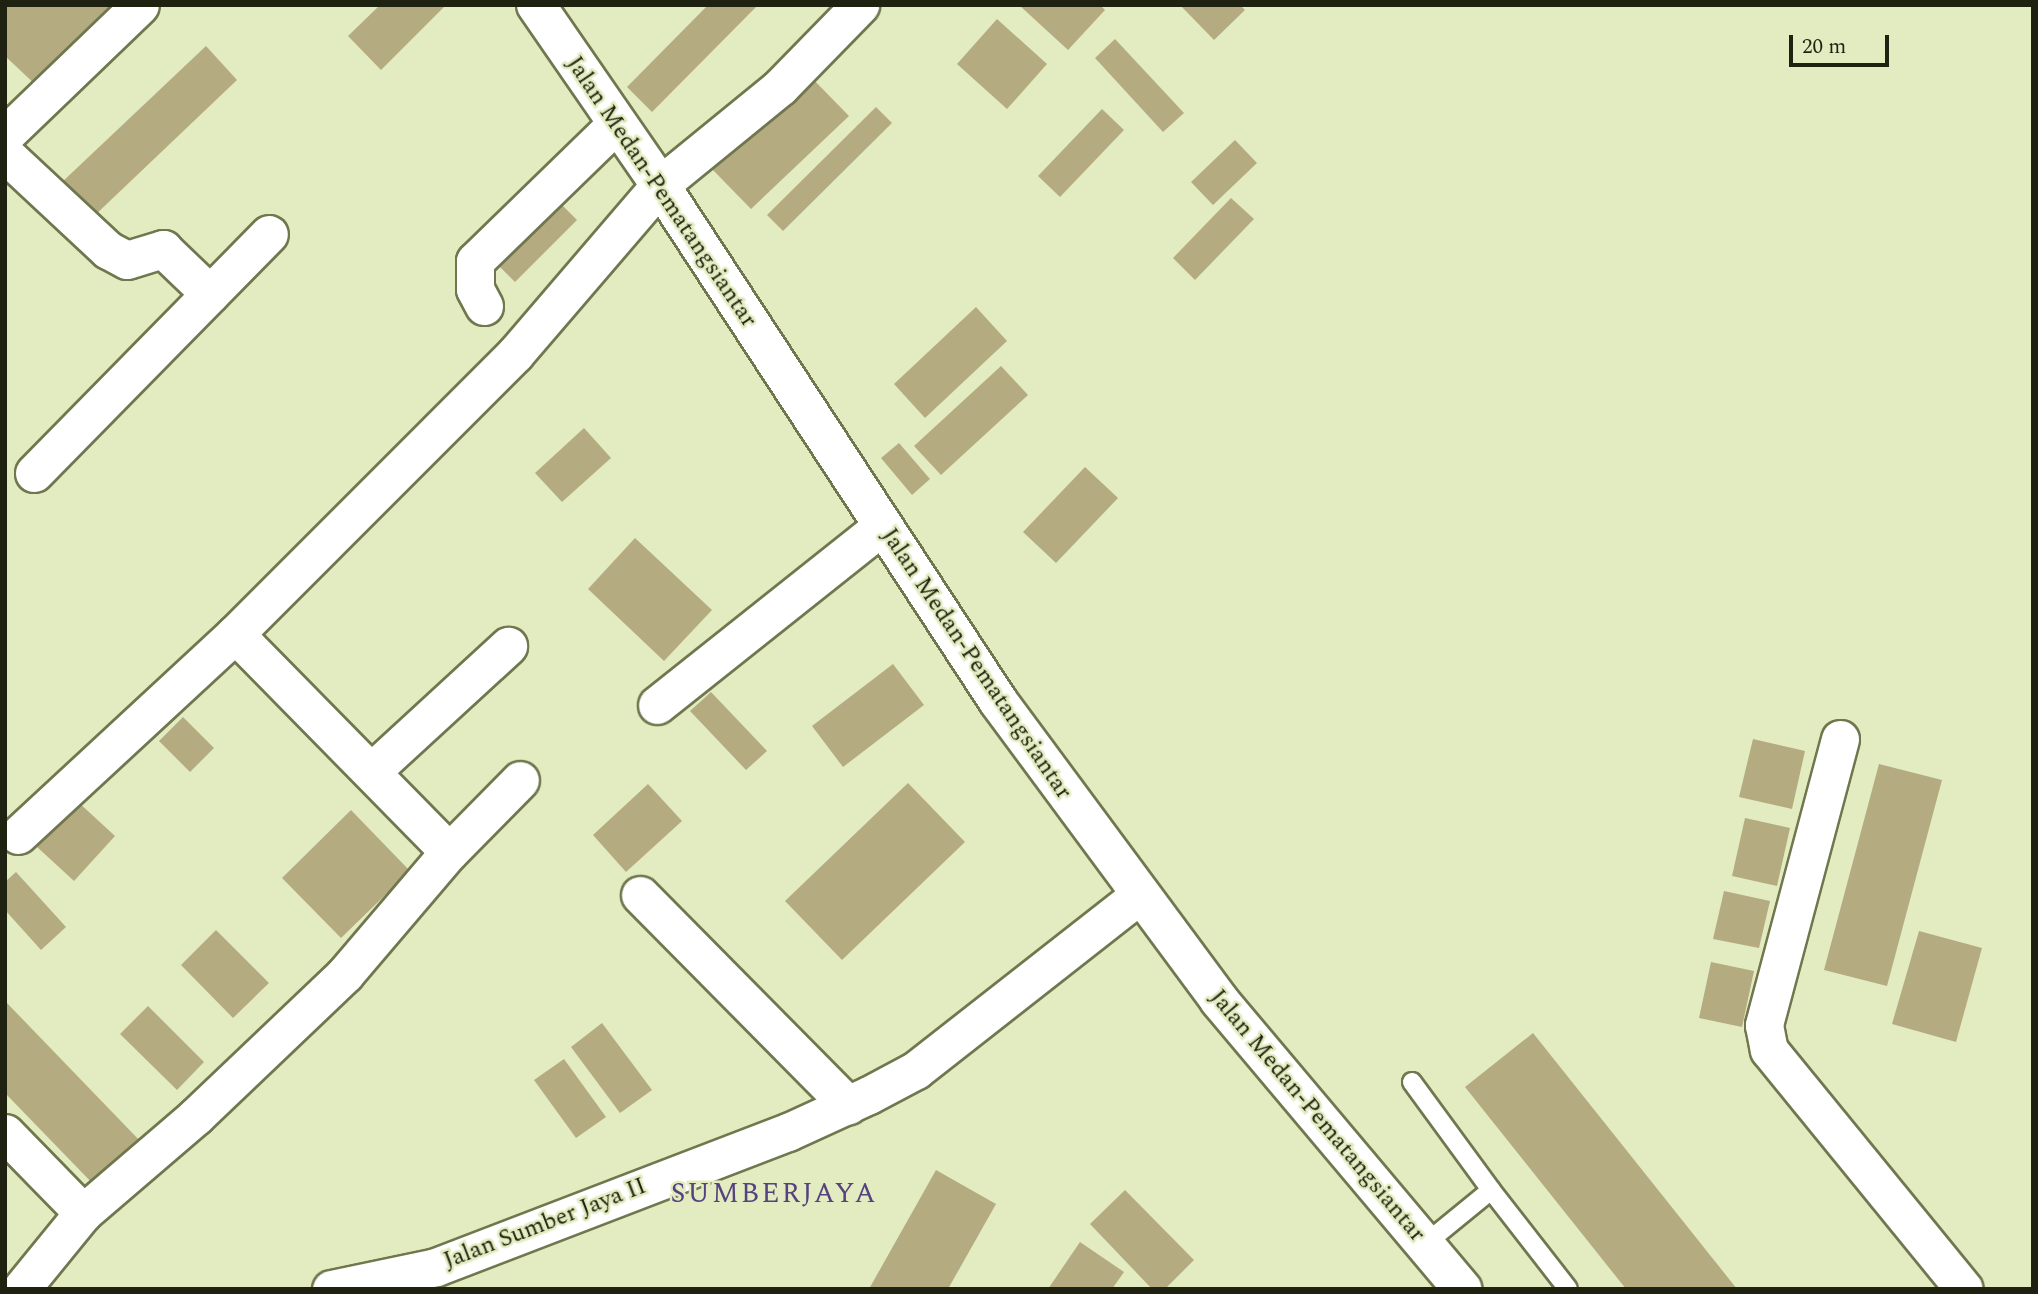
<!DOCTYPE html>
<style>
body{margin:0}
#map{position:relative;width:2038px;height:1294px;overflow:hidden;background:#e3ecc0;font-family:Spectral,serif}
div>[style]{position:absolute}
.building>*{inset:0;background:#b5ab80}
.roads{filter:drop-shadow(2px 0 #70774f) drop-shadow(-2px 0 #70774f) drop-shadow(0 2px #70774f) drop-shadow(0 -2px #70774f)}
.service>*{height:18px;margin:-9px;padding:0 9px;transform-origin:9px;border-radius:9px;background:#fff}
.minor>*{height:37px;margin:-18.5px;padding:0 18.5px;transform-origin:18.5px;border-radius:18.5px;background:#fff}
.trunk>*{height:38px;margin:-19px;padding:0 19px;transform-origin:19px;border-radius:19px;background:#fff}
span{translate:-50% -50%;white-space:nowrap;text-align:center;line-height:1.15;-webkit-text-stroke:5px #e3ecc0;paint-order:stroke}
.street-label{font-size:24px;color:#1f2211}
.quarter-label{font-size:28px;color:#55427f;letter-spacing:2px}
.frame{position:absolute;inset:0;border:7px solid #1f2211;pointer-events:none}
.scale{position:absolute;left:1789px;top:35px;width:100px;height:32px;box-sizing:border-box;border:4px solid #1f2211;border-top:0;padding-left:9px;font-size:21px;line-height:24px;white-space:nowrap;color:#1f2211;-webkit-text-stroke:5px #e3ecc0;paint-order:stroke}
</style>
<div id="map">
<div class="building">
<div style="clip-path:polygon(5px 5px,117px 5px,39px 88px,5px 56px)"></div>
<div style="clip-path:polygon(380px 5px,446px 5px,381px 70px,348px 36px)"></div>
<div style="clip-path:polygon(708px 5px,758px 5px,652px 112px,627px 87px)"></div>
<div style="clip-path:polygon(1019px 5px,1100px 5px,1105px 10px,1068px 50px)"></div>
<div style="clip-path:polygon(1180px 5px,1240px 5px,1245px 10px,1214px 40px)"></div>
<div style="clip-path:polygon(997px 19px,1047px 64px,1007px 109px,957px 64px)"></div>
<div style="clip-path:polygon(1115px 39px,1184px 113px,1163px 132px,1095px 58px)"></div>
<div style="clip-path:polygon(206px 46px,237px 80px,92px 218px,60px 184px)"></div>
<div style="clip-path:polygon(809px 75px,849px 116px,751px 209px,711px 168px)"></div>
<div style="clip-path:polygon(876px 107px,892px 123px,783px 231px,767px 215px)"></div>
<div style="clip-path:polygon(1102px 109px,1124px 130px,1060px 197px,1038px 176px)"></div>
<div style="clip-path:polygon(1235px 140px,1257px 163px,1213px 205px,1191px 182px)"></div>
<div style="clip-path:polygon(1231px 198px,1254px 219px,1195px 280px,1173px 258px)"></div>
<div style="clip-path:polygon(561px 204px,577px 220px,515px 282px,498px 265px)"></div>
<div style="clip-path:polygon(976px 307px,1007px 341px,925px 418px,894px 384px)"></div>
<div style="clip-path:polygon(1001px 366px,1028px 395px,941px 475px,914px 446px)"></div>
<div style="clip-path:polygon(584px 428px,611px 458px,562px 502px,535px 473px)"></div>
<div style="clip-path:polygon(899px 443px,930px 479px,912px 495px,881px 458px)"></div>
<div style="clip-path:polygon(1085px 467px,1118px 498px,1056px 563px,1023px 532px)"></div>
<div style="clip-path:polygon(635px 538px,712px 610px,664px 661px,588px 589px)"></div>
<div style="clip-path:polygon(893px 664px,924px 705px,843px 767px,812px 726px)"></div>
<div style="clip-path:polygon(711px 692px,767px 751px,746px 770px,690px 711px)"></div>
<div style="clip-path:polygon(183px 717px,214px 748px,190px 772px,159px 741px)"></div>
<div style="clip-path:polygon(1753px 739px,1805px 751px,1792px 809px,1739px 797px)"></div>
<div style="clip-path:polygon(1879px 764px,1942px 780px,1887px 986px,1824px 970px)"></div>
<div style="clip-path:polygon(908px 783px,965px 842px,842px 960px,785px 901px)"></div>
<div style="clip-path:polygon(648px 784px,682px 821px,626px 872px,593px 835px)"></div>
<div style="clip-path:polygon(77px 801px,115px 836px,74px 881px,36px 846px)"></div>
<div style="clip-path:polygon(351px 810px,410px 871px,341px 938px,282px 878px)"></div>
<div style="clip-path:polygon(1745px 818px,1790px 828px,1777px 886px,1732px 876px)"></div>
<div style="clip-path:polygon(16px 872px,66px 927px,41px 950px,5px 910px,5px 882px)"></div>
<div style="clip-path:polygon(1724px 891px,1770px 901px,1759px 948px,1713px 939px)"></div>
<div style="clip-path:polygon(216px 930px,269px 983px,233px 1018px,181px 965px)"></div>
<div style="clip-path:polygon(1919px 931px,1982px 948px,1956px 1042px,1892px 1024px)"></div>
<div style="clip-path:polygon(1711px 962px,1754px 971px,1742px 1027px,1699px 1018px)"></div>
<div style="clip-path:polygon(5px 1001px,143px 1144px,97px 1188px,5px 1093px)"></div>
<div style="clip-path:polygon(148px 1006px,204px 1062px,177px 1090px,120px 1034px)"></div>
<div style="clip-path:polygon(602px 1023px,652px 1090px,620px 1113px,571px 1047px)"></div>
<div style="clip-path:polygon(1533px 1033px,1737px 1289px,1626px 1289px,1465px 1087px)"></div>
<div style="clip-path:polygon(564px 1059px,606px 1117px,576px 1138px,534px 1080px)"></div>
<div style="clip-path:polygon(936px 1170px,996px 1204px,948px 1289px,869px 1289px)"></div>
<div style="clip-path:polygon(1125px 1190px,1194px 1260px,1165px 1289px,1152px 1289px,1090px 1224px)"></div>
<div style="clip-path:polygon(1080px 1242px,1124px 1272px,1112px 1289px,1048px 1289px)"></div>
</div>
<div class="roads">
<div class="service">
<div style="left:1412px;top:1082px;width:134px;rotate:53.8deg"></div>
<div style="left:1425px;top:1244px;width:85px;rotate:-39.3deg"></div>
<div style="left:1491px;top:1190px;width:125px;rotate:52.1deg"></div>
</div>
<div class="minor">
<div style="left:5px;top:135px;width:187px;rotate:-43.9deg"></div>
<div style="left:5px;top:154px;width:141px;rotate:43deg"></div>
<div style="left:108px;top:250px;width:21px;rotate:28deg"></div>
<div style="left:127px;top:260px;width:38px;rotate:-17deg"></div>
<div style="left:163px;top:249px;width:65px;rotate:43.8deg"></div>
<div style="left:484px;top:306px;width:19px;rotate:-118deg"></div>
<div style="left:475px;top:289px;width:28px;rotate:-90deg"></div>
<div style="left:475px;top:261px;width:198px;rotate:-44.2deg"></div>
<div style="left:34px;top:473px;width:335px;rotate:-45.5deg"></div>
<div style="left:235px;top:634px;width:305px;rotate:45.5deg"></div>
<div style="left:657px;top:705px;width:288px;rotate:-38.5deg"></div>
<div style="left:1840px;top:739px;width:296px;rotate:104.9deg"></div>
<div style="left:1764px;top:1025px;width:25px;rotate:79deg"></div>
<div style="left:1769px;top:1050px;width:308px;rotate:50.8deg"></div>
<div style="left:372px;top:771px;width:185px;rotate:-42.6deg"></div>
<div style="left:18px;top:835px;width:296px;rotate:-42.8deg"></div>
<div style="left:235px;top:634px;width:396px;rotate:-45deg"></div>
<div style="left:515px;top:354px;width:223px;rotate:-49.4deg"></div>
<div style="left:660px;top:185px;width:155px;rotate:-39.2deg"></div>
<div style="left:780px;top:87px;width:115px;rotate:-45.7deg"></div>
<div style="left:640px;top:895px;width:296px;rotate:45.3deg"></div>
<div style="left:5px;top:1133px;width:112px;rotate:45.7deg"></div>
<div style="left:21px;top:1289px;width:98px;rotate:-50.8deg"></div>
<div style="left:83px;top:1213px;width:149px;rotate:-40.6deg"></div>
<div style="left:196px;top:1116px;width:206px;rotate:-43.6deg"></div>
<div style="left:345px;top:974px;width:160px;rotate:-49.6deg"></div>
<div style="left:449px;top:852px;width:101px;rotate:-45.4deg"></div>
<div style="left:331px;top:1289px;width:107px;rotate:-11.8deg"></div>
<div style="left:436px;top:1267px;width:377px;rotate:-21deg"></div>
<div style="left:788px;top:1132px;width:89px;rotate:-24.6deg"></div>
<div style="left:869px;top:1095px;width:53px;rotate:-28deg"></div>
<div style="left:916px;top:1070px;width:283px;rotate:-38.1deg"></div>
</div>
<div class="trunk">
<div style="left:536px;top:5px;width:219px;rotate:55.4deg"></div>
<div style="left:660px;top:185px;width:617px;rotate:56.77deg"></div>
<div style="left:998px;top:701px;width:372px;rotate:53.5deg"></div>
<div style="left:1219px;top:1000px;width:378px;rotate:49.9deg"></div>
</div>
</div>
<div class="street-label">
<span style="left:661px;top:192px;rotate:56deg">Jalan Medan-Pematangsiantar</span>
<span style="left:976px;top:664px;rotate:56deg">Jalan Medan-Pematangsiantar</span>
<span style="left:1317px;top:1116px;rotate:50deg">Jalan Medan-Pematangsiantar</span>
<span style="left:545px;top:1224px;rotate:-21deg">Jalan Sumber Jaya II</span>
</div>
<div class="quarter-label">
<span style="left:774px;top:1194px">SUMBERJAYA</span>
</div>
<div class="frame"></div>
<div class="scale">20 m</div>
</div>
